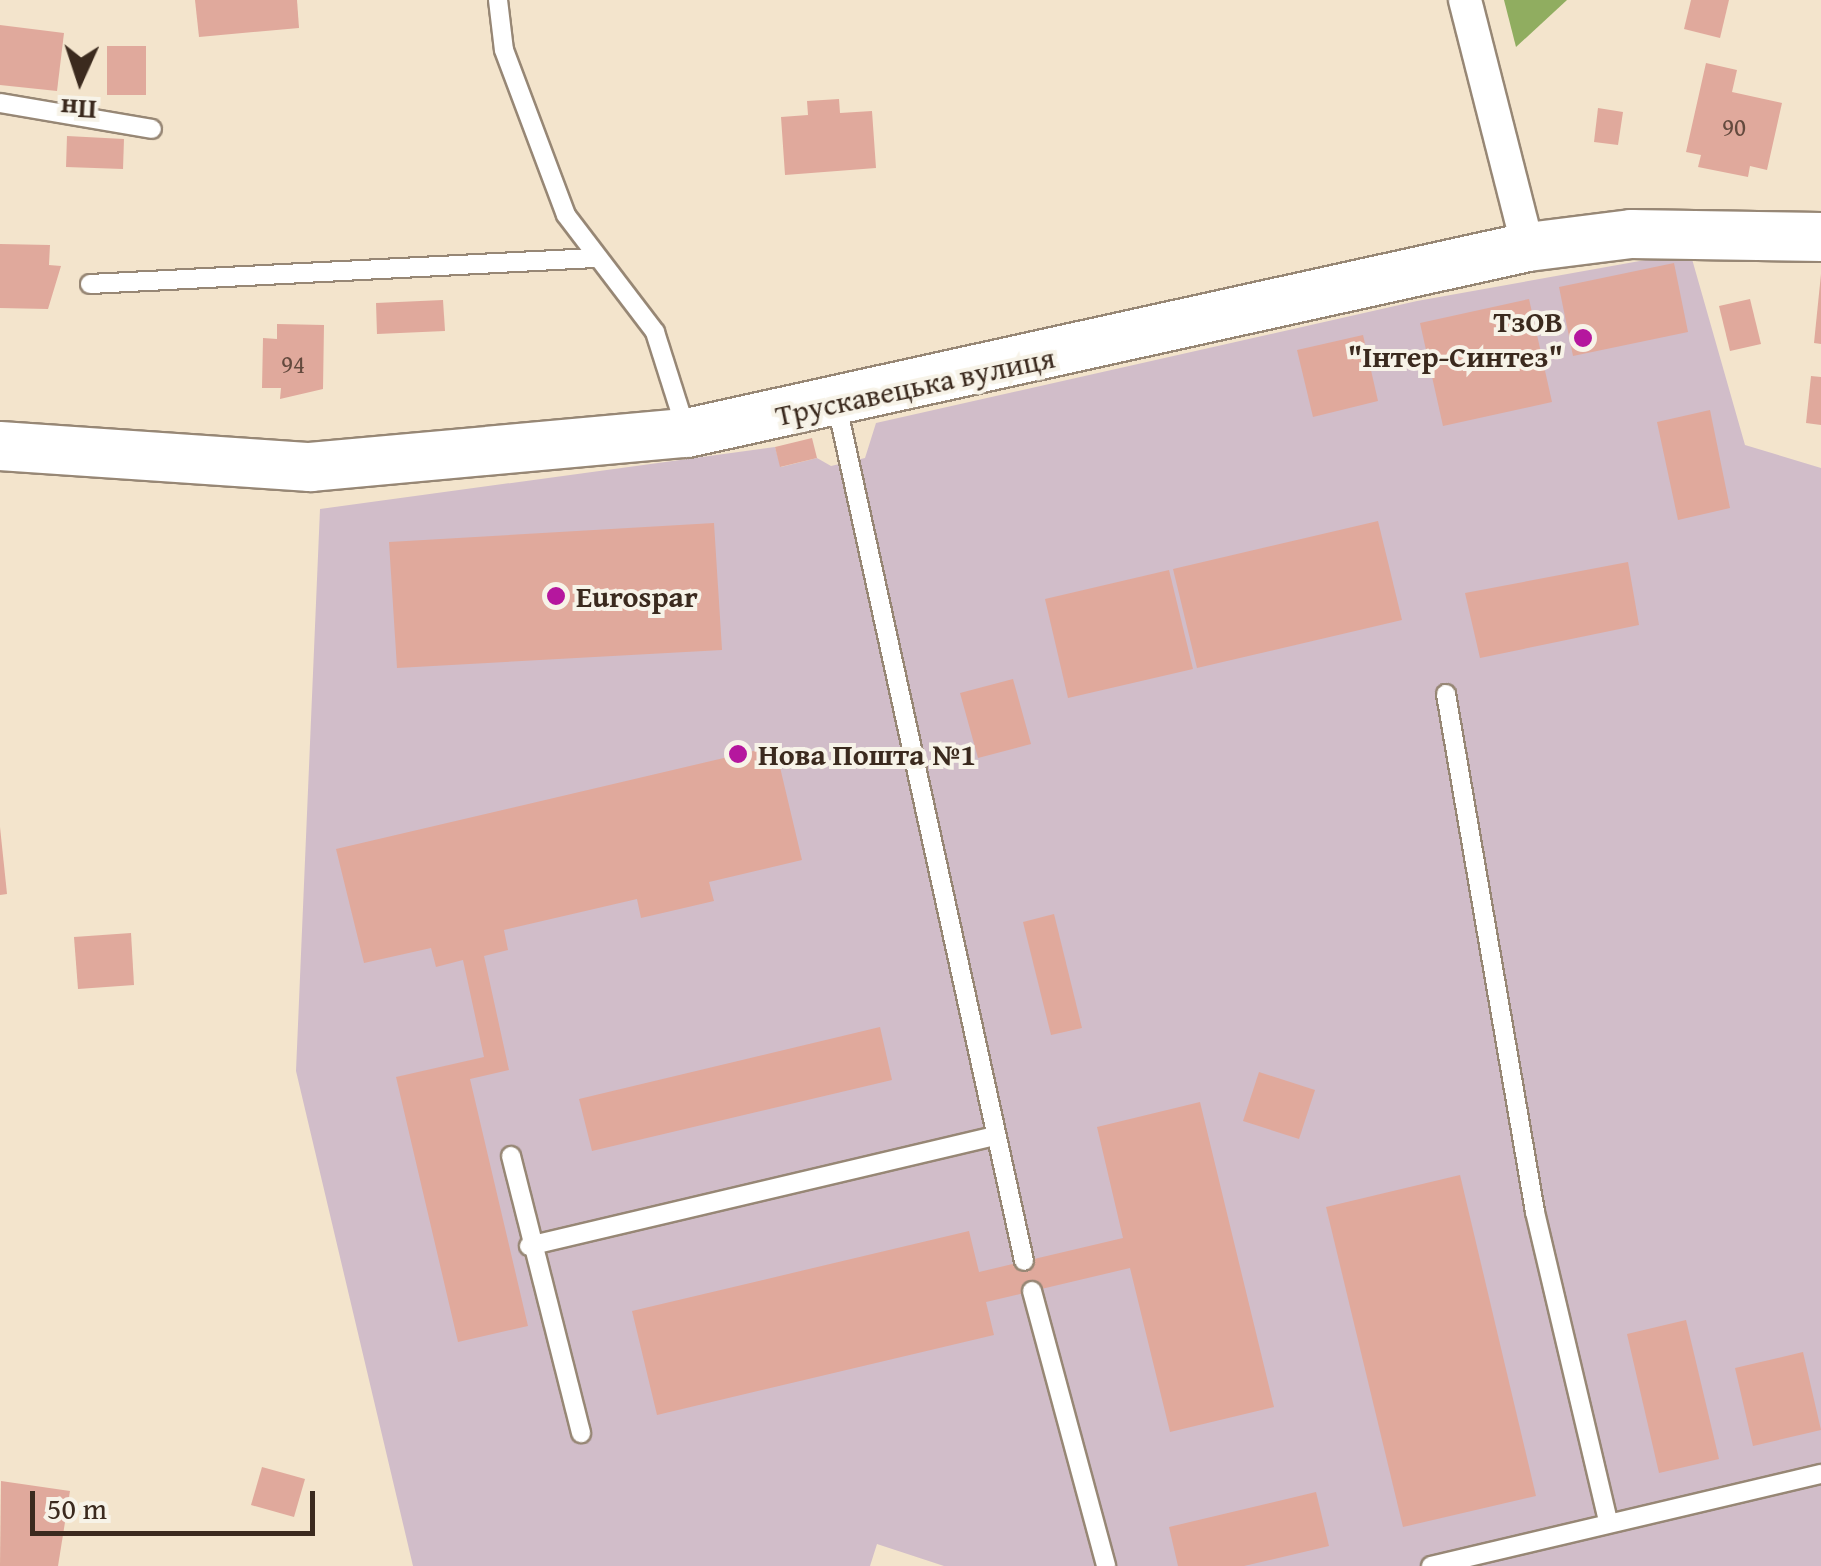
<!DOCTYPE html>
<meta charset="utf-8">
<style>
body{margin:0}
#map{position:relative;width:1821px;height:1566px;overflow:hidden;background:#f3e4cc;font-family:"Gentium Book Plus",serif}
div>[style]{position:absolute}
.industrial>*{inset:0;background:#d1bdc9}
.forest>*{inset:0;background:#90ad60}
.building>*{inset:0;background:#e0a99c}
.roads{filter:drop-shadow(2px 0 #978775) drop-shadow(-2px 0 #978775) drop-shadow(0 2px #978775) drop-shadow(0 -2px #978775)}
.service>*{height:18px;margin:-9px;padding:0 9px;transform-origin:9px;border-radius:9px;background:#fff}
.minor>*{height:32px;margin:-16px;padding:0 16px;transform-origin:16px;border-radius:16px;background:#fff}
.secondary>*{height:48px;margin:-24px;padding:0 24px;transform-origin:24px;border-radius:24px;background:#fff}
.dots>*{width:28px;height:28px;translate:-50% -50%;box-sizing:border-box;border:5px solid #f7f3e8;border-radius:50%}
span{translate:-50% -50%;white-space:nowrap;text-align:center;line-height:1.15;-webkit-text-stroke:8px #f7f3e8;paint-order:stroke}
.number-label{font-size:25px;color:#644a3e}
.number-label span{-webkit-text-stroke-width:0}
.poi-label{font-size:30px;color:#3b2a1e;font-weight:700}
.right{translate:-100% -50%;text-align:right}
.left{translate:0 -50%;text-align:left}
.street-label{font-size:30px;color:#3b2a1e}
.north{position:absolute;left:30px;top:30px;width:100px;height:100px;-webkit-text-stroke:8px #f7f3e8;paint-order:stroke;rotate:183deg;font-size:28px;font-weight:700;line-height:40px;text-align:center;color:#3b2a1e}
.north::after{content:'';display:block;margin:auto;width:35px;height:45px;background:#3b2a1e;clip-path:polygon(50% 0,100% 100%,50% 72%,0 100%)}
.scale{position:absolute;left:30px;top:1491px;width:285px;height:45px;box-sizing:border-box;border:5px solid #3b2a1e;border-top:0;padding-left:12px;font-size:30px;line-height:35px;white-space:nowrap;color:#3b2a1e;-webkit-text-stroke:8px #f7f3e8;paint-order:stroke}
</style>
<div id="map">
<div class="industrial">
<div style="clip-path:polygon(1690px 252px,1745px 445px,1821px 468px,1821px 1566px,944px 1566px,877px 1544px,870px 1566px,413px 1566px,296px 1071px,320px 509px,775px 447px,781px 467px,817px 458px,831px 466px,865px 458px,876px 423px,1417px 301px)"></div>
</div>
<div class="forest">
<div style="clip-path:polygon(1504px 0,1567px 0,1516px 47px)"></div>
</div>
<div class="building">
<div style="clip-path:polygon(195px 0,297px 0,299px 28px,199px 37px)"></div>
<div style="clip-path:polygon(1691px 0,1729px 0,1720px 38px,1684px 29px)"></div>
<div style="clip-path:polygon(0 25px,64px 33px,57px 91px,0 85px)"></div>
<div style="clip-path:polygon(107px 46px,146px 46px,146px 95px,107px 95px)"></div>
<div style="clip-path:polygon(1706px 63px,1737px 70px,1732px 92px,1782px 103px,1767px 170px,1750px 166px,1748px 177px,1698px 167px,1701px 155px,1686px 152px)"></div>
<div style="clip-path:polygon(839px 99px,840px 113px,872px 111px,876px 168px,785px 175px,781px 117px,808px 115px,807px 101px)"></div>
<div style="clip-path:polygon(1598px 108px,1623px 112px,1618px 145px,1594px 142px)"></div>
<div style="clip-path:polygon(67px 136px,124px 139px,123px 169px,66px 167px)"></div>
<div style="clip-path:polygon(0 244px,50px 245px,49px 265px,61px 266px,48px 309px,0 308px)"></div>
<div style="clip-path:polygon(1674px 263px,1688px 332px,1573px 356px,1559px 287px)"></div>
<div style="clip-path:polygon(1821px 274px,1821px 344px,1814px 343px)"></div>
<div style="clip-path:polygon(1529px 299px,1552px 402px,1443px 426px,1420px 323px)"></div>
<div style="clip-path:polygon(1750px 299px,1761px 344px,1730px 351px,1719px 306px)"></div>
<div style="clip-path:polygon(443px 300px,445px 331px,377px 334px,376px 303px)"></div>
<div style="clip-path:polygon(277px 324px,324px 325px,323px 389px,280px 399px,281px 388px,262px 388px,263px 338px,277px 339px)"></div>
<div style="clip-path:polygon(1363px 335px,1378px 401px,1313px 417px,1297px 350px)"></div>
<div style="clip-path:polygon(1811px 376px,1821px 377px,1821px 425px,1806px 423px)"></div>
<div style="clip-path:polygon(1710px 410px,1730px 508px,1678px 520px,1657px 422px)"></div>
<div style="clip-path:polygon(812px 438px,817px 458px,780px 467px,775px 447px)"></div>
<div style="clip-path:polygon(1378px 521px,1402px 620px,1197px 668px,1173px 569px)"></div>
<div style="clip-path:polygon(714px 523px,722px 650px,397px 668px,389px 542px)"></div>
<div style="clip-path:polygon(1628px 562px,1639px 625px,1480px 658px,1465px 593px)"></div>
<div style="clip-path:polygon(1169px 570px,1193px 669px,1068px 698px,1045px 599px)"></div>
<div style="clip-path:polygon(1013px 679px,1031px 744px,978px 758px,960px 693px)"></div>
<div style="clip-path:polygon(775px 746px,802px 860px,709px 882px,714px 901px,641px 918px,637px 899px,504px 930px,508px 950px,484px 956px,509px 1070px,470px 1079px,528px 1326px,458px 1342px,396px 1077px,484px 1057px,463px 960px,436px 967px,431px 948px,364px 963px,336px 849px)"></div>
<div style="clip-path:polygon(0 827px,7px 894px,0 895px)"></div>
<div style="clip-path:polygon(1054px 914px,1082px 1028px,1051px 1035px,1023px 922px)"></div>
<div style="clip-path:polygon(131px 933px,134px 985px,78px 989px,74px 937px)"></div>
<div style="clip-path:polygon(880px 1027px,892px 1080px,592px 1151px,579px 1099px)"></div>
<div style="clip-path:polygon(1259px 1072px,1315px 1090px,1299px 1139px,1243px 1121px)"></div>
<div style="clip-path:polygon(1200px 1102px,1274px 1407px,1170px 1432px,1130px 1268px,986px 1302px,994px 1335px,657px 1415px,632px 1311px,969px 1231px,979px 1272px,1123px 1238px,1097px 1127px)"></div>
<div style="clip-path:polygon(1460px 1175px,1536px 1496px,1403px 1527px,1326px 1207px)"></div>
<div style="clip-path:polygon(1686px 1320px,1719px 1459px,1659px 1473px,1627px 1334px)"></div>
<div style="clip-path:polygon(1803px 1352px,1821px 1430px,1753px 1446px,1735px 1368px)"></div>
<div style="clip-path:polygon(262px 1467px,305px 1479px,294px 1517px,251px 1505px)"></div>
<div style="clip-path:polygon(1px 1481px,70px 1491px,58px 1566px,0 1566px)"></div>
<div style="clip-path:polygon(1316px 1492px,1329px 1546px,1244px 1566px,1178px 1566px,1169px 1527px)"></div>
</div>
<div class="roads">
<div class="service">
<div style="left:498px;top:0;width:50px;rotate:83.2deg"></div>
<div style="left:504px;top:50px;width:176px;rotate:69.4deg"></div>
<div style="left:566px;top:215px;width:147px;rotate:52.7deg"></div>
<div style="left:655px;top:332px;width:106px;rotate:72.4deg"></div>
<div style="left:0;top:103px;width:154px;rotate:9.7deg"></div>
<div style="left:90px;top:284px;width:505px;rotate:-2.95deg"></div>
<div style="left:837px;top:406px;width:875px;rotate:77.66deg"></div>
<div style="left:1446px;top:694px;width:526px;rotate:80.25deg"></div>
<div style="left:1535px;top:1212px;width:318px;rotate:76.7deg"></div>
<div style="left:511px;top:1156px;width:286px;rotate:75.8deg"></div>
<div style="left:529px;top:1246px;width:475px;rotate:-13.3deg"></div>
<div style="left:1032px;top:1291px;width:285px;rotate:74.9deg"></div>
<div style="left:1431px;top:1566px;width:401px;rotate:-13.3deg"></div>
</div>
<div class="minor">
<div style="left:1465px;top:0;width:255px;rotate:75.7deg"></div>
</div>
<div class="secondary">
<div style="left:0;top:446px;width:311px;rotate:3.9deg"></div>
<div style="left:310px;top:467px;width:379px;rotate:-5.2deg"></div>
<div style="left:687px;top:433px;width:861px;rotate:-12.47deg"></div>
<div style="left:1528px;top:247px;width:104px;rotate:-7.2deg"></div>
<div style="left:1631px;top:234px;width:190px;rotate:0.9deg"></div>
</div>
</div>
<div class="dots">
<div style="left:1583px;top:338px;background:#b5179e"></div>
<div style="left:556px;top:596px;background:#b5179e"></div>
<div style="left:738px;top:754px;background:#b5179e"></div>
</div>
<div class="number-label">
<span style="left:1734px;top:127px">90</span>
<span style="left:293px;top:364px">94</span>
</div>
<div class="poi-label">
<span class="right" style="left:1563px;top:338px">ТзОВ<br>"Інтер-Синтез"</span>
<span class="left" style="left:576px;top:596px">Eurospar</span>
<span class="left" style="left:758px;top:754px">Нова Пошта №1</span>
</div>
<div class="street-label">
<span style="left:915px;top:386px;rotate:-12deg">Трускавецька вулиця</span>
</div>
<div class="north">Пн</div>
<div class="scale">50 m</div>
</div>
